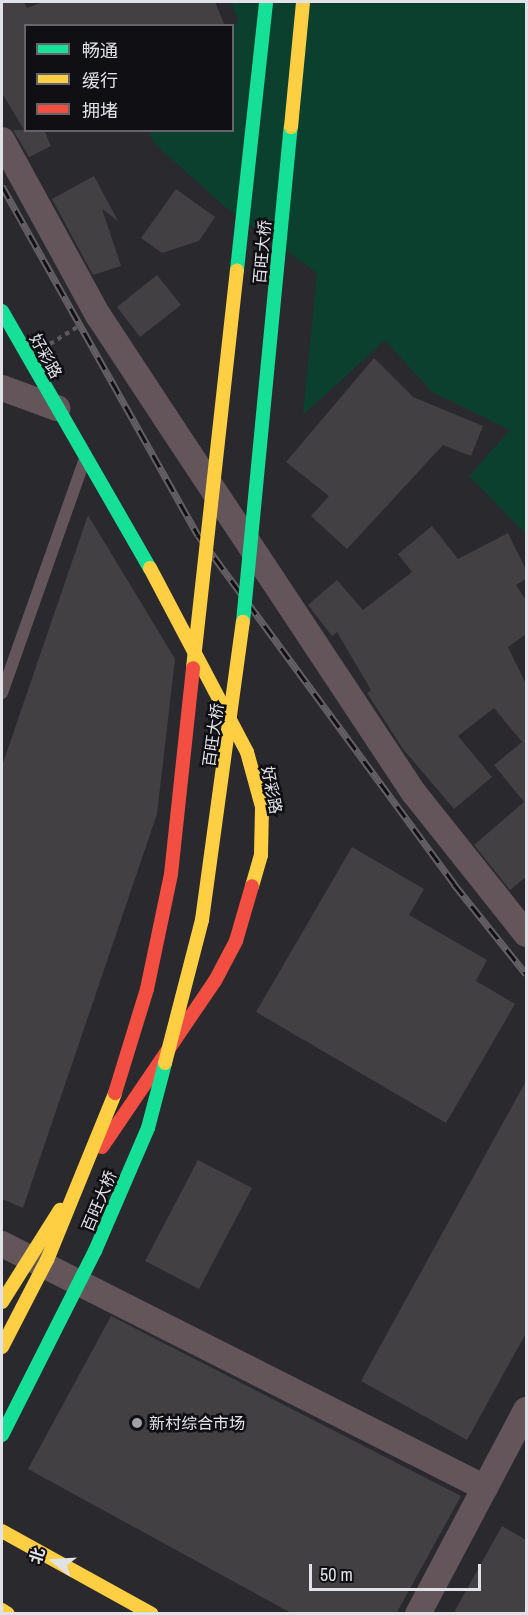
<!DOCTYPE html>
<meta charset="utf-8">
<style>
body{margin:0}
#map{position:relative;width:528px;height:1615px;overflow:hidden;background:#29292e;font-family:"Archivo Narrow","Noto Sans SC",sans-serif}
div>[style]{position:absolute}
.green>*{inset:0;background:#0c402e}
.building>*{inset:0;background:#424043}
.path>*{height:4px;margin-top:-2px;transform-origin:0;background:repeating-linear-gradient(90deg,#61595e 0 4.5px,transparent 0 9px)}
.lane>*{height:12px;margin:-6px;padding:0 6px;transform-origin:6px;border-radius:6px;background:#63555a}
.street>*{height:26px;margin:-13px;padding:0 13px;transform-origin:13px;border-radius:13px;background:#63555a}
.fast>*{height:14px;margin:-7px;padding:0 7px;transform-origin:7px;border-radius:7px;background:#16e098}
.slow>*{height:14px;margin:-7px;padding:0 7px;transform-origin:7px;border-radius:7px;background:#ffcf43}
.jam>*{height:14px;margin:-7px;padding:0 7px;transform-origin:7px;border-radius:7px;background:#f24e42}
.rail>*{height:7px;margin-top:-3.5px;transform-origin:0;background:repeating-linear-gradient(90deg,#101014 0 14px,#645f63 0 28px);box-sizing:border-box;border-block:2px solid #645f63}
.fast-bridge>*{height:14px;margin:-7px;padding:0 7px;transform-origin:7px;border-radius:7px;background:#16e098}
.slow-bridge>*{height:14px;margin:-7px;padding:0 7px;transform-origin:7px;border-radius:7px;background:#ffcf43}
.jam-bridge>*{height:14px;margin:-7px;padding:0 7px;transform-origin:7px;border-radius:7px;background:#f24e42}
.dots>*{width:16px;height:16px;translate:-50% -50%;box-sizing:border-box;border:3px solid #101014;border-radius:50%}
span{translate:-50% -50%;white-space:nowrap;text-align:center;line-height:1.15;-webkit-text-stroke:5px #101014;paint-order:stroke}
.street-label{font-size:16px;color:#e1e2e8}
.poi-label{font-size:16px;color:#e1e2e8}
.left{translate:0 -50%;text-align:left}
.frame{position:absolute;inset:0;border:3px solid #e1e2e8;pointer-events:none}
.legend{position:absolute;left:24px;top:24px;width:210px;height:108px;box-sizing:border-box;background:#101014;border:2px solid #646469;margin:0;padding:8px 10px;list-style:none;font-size:18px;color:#e1e2e8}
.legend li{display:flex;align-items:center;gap:12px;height:30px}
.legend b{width:30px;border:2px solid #646469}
.north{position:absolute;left:24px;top:1531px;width:60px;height:60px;-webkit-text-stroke:4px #101014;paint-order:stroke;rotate:288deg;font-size:16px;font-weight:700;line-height:24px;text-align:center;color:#e1e2e8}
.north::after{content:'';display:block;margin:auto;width:21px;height:27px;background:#e1e2e8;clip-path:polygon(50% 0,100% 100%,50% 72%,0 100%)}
.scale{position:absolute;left:309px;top:1564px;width:172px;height:27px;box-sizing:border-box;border:3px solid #e1e2e8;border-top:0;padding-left:8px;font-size:18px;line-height:21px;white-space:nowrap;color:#e1e2e8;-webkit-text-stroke:4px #101014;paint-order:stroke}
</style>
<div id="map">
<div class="green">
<div style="clip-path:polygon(231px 2px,526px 2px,526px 534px,469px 476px,510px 430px,432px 392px,385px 340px,303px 415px,317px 273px,224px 206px,155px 144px,149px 131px,232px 130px,232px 25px,239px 22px)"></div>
</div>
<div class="building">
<div style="clip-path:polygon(2px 2px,24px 2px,27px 8px,43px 2px,215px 2px,225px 26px,26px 26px,26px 130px,44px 130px,51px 146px,29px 157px,13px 130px,24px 130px,2px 93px)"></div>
<div style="clip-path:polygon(94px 176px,118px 221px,102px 209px,121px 266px,93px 275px,52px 199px)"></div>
<div style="clip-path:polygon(176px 189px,215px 217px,199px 241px,162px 253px,141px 238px)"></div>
<div style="clip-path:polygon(157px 275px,181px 305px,140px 337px,117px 307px)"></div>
<div style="clip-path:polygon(374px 358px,413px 397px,483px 426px,471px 456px,443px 445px,347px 549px,311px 516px,329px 496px,286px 462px)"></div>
<div style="clip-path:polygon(88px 515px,175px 659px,157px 814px,23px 1208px,2px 1199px,2px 766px)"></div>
<div style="clip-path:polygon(432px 526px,458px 559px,508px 533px,526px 570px,526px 579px,516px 585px,526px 600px,526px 634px,508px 647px,526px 684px,526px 877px,510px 890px,474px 845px,524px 802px,494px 765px,522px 742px,494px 708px,458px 736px,492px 777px,454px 809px,403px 749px,367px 693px,371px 690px,337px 632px,332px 636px,308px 605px,337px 580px,363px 610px,412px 572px,398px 554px)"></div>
<div style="clip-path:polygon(352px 847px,424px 889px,409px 915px,487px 960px,476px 981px,515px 1004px,446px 1123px,256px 1012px)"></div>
<div style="clip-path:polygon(526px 1081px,526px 1333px,467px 1440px,361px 1381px)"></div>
<div style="clip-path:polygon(198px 1160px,252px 1188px,199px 1289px,145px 1261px)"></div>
<div style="clip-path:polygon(111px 1316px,461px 1496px,396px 1614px,293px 1614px,28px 1469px)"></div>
<div style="clip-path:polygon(502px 1526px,526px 1540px,526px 1614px,453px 1614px)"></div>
</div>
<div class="path">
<div style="left:50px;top:344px;width:34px;rotate:-32deg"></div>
</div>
<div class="lane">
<div style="left:2px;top:693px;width:245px;rotate:-70.5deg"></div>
</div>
<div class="street">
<div style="left:2px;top:140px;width:200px;rotate:61.3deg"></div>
<div style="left:98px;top:315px;width:122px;rotate:56.7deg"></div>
<div style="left:165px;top:417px;width:451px;rotate:56.5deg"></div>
<div style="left:414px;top:793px;width:180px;rotate:51.5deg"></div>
<div style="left:2px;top:388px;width:59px;rotate:20deg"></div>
<div style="left:2px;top:1244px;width:541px;rotate:26.8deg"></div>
<div style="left:418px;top:1614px;width:231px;rotate:-62.1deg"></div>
</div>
<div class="fast">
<div style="left:2px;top:311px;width:297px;rotate:60.1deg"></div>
</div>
<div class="slow">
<div style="left:150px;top:568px;width:208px;rotate:62.2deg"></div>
<div style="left:247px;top:752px;width:57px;rotate:74.7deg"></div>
<div style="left:262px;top:807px;width:48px;rotate:91.2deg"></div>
<div style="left:261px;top:855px;width:32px;rotate:106deg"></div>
<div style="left:2px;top:1302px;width:109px;rotate:-57.8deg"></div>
<div style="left:2px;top:1531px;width:171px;rotate:29deg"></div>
<div style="left:2px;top:1610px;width:7px;rotate:34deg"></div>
</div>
<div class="jam">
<div style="left:102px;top:1147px;width:201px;rotate:-55.8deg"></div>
<div style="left:215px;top:981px;width:45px;rotate:-62.3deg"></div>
<div style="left:236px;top:941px;width:57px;rotate:-73.8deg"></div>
</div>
<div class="rail">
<div style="left:2px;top:186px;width:400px;rotate:60.7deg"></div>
<div style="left:198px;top:535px;width:433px;rotate:53.7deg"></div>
<div style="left:454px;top:884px;width:115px;rotate:51.3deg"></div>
</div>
<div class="fast-bridge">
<div style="left:237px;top:270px;width:270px;rotate:-83.8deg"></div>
<div style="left:243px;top:622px;width:497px;rotate:-84.5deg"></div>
<div style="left:2px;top:1435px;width:206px;rotate:-63.2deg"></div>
<div style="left:95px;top:1251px;width:134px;rotate:-66.7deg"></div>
<div style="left:148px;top:1128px;width:67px;rotate:-75.3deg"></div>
</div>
<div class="slow-bridge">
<div style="left:291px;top:127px;width:126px;rotate:-84.5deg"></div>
<div style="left:193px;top:668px;width:400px;rotate:-83.7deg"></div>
<div style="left:165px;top:1063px;width:148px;rotate:-75.5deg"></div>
<div style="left:202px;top:920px;width:301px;rotate:-82.2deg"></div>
<div style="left:2px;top:1347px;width:98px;rotate:-62.7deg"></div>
<div style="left:47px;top:1260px;width:180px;rotate:-67.8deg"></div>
</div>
<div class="jam-bridge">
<div style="left:115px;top:1093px;width:109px;rotate:-72.9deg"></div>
<div style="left:147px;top:989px;width:117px;rotate:-78.2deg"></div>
<div style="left:171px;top:874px;width:207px;rotate:-83.9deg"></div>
</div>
<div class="dots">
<div style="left:137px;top:1423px;background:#a1a1a7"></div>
</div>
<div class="street-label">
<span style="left:262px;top:252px;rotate:-85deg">百旺大桥</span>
<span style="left:46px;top:356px;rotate:61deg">好彩路</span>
<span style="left:213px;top:735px;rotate:-82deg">百旺大桥</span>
<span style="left:272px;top:790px;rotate:79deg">好彩路</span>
<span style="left:99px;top:1201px;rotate:-67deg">百旺大桥</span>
</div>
<div class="poi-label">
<span class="left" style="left:149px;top:1423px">新村综合市场</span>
</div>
<div class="frame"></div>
<ul class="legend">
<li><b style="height:8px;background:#16e098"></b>畅通</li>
<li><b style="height:8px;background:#ffcf43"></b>缓行</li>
<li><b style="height:8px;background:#f24e42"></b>拥堵</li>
</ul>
<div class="north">北</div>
<div class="scale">50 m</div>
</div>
